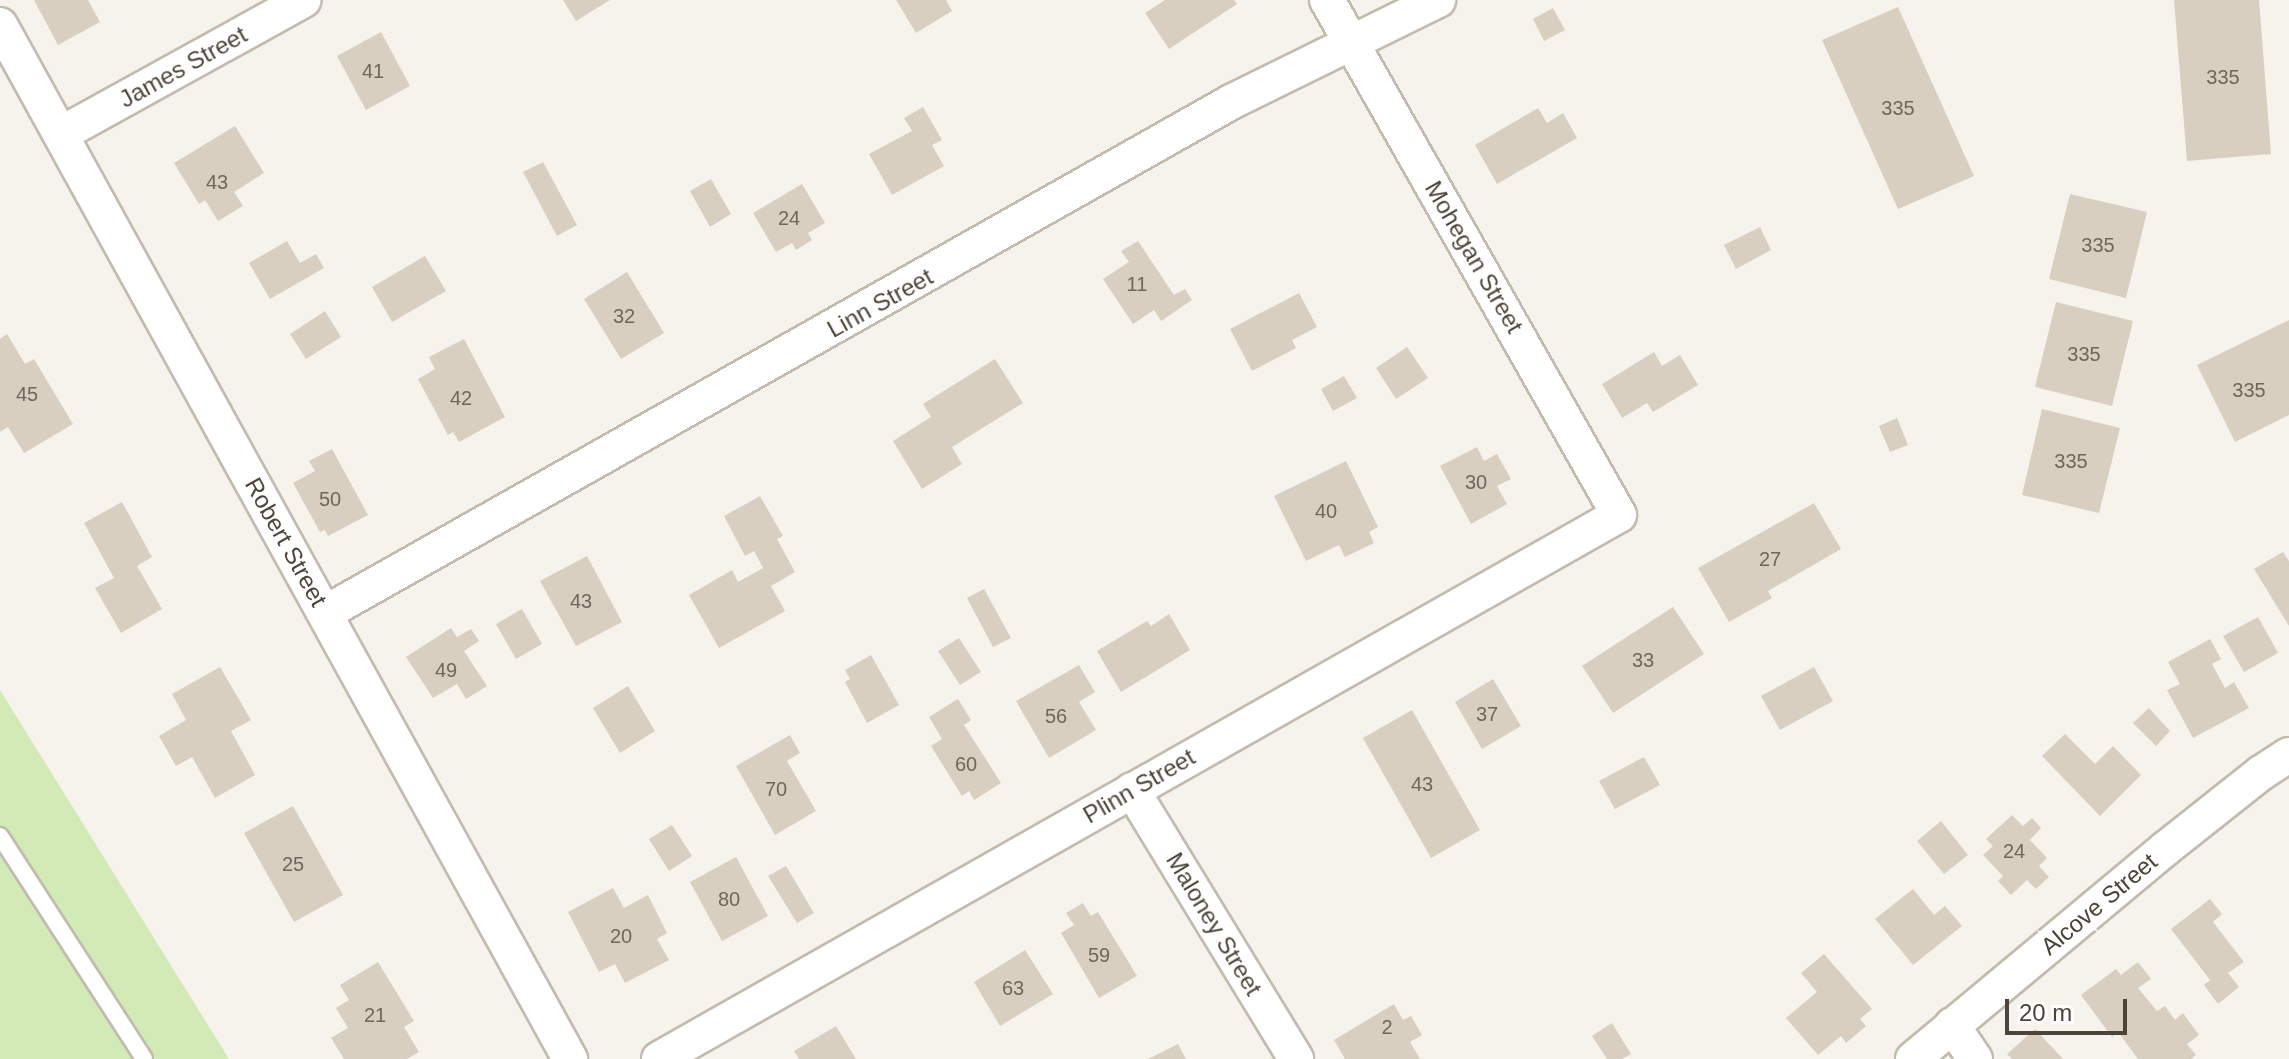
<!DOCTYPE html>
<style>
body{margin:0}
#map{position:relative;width:2289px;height:1059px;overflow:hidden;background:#f6f3ec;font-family:Arial,sans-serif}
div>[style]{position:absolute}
.green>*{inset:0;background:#d2eab5}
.building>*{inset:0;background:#d8cfc1}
.roads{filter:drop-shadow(2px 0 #c2bbae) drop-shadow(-2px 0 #c2bbae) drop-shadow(0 2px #c2bbae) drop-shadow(0 -2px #c2bbae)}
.service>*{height:16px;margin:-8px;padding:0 8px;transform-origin:8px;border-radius:8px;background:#fff}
.minor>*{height:34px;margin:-17px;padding:0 17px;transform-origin:17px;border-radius:17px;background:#fff}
span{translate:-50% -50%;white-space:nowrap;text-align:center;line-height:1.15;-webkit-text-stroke:8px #fff;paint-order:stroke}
.number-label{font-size:20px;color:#6e675b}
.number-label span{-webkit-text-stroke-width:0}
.street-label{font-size:24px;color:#4b4439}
.scale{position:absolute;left:2005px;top:999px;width:122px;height:36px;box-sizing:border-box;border:4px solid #4b4439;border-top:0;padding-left:10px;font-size:24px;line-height:28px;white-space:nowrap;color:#4b4439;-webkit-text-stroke:6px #fff;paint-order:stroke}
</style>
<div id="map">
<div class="green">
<div style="clip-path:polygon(0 690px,229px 1059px,0 1059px)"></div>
</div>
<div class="building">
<div style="clip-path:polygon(34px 0,88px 0,100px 22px,58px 45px)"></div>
<div style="clip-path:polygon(563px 0,610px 0,576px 21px)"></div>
<div style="clip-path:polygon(896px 0,946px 0,952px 11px,916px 33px)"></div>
<div style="clip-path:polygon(1165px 0,1234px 0,1237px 4px,1169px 49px,1145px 13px)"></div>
<div style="clip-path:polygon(2174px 0,2259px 0,2271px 154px,2187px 161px)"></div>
<div style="clip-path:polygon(1898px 7px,1974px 176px,1898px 209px,1822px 40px)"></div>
<div style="clip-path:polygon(1553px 8px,1565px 30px,1544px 41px,1533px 19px)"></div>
<div style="clip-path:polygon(381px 32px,410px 86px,366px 110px,337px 56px)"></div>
<div style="clip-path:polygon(923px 107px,942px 140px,932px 145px,944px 166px,892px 195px,869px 154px,912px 131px,904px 118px)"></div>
<div style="clip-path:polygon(1538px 108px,1547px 123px,1563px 113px,1577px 138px,1497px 184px,1475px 145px)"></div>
<div style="clip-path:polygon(235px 126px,264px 173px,234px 192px,243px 206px,218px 221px,205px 200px,199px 204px,174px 163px)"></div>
<div style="clip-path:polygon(543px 162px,577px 225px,557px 236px,523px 172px)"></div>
<div style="clip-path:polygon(711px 179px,731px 214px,710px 227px,690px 191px)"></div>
<div style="clip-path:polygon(802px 184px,825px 223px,808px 233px,812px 240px,796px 250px,792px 243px,776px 252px,753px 213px)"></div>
<div style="clip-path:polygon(2070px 194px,2147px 212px,2126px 298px,2049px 279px)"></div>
<div style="clip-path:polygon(1760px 227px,1771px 250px,1736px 269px,1724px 245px)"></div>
<div style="clip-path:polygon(287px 241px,300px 263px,316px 254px,324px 268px,270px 299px,249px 263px)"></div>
<div style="clip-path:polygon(1138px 241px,1174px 295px,1185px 289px,1192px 300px,1161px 321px,1154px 310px,1133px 324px,1103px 279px,1129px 262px,1121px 251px)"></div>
<div style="clip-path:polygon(425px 256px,446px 291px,392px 322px,372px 287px)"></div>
<div style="clip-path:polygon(627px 272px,664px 333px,621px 359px,584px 299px)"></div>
<div style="clip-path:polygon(1299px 293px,1317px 327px,1292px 340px,1296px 348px,1252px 371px,1230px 329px)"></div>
<div style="clip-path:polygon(2056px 302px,2133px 321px,2112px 406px,2035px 387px)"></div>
<div style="clip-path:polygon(325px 311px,341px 337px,306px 359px,290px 334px)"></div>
<div style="clip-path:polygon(2289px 320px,2289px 415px,2235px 442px,2197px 365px)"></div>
<div style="clip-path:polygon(7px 334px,25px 364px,34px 359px,73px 424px,24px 453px,8px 427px,0 432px,0 339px)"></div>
<div style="clip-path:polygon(464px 339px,505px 417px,459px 442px,453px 432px,448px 435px,418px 379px,435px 369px,429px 357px)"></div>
<div style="clip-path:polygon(1407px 347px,1428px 378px,1396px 399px,1376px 368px)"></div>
<div style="clip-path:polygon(1654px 352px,1662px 366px,1680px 355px,1698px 385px,1653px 412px,1647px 403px,1622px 418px,1602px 384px)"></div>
<div style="clip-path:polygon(995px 359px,1023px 403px,952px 447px,962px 464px,922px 489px,893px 441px,931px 417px,923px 404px)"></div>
<div style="clip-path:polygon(1344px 376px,1357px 398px,1333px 411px,1321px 389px)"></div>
<div style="clip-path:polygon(2042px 409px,2120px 428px,2099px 513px,2022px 495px)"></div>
<div style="clip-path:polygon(1897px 418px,1908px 445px,1890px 452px,1879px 426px)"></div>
<div style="clip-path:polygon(1477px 447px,1484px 461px,1497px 454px,1511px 479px,1497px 486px,1507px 504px,1471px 524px,1440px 466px)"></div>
<div style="clip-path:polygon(332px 449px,368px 515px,328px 536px,325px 530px,320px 532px,293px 483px,315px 471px,309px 461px)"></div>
<div style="clip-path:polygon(1346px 461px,1378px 527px,1369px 532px,1374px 543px,1345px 557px,1339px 545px,1306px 561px,1274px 496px)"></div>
<div style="clip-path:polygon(760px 496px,783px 536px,777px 539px,795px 572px,771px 586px,785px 611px,719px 648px,689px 595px,732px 570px,738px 582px,763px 568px,754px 551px,745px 556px,724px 516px)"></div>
<div style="clip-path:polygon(122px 502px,152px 557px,137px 566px,162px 609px,121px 633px,95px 588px,114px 578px,84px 523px)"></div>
<div style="clip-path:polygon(1814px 503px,1841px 549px,1768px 591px,1772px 598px,1729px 622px,1698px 568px)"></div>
<div style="clip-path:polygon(2283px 552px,2289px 561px,2289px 626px,2254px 569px)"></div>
<div style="clip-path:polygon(587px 556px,622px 622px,576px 646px,540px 581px)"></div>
<div style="clip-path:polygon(984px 589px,1011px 638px,993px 647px,967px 598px)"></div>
<div style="clip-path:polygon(1673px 607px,1704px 654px,1613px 713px,1582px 666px)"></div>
<div style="clip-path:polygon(522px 609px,542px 644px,516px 659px,496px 624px)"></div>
<div style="clip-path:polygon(1169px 614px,1190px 650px,1121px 692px,1097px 651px,1147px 621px,1151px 626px)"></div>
<div style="clip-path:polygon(2258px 617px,2278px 653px,2244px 672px,2223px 636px)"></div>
<div style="clip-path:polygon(451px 628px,457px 637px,471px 629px,479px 641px,464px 651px,487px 686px,466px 699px,457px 684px,433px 698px,406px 657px)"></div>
<div style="clip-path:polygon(959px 638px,981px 672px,960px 685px,938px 651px)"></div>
<div style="clip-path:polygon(2210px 639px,2221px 659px,2212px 664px,2225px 688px,2234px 682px,2249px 708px,2193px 738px,2167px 690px,2180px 684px,2168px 662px)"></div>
<div style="clip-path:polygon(871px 655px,899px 705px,867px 723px,845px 682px,850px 679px,845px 670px)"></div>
<div style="clip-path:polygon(1079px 665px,1095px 692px,1079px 702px,1096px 730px,1049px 758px,1016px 701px)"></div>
<div style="clip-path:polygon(220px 667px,251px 720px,231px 731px,255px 775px,215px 798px,192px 757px,176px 766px,159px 736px,186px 720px,172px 694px)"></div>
<div style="clip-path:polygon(1814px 667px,1833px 701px,1780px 730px,1761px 696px)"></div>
<div style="clip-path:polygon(1493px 679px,1521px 726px,1482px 749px,1455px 702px)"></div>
<div style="clip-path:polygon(628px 686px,655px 731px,620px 753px,593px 708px)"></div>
<div style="clip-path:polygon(958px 699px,971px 720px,964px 725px,1001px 783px,974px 800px,969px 791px,962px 796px,931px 746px,942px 739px,929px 717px)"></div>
<div style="clip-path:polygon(2149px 708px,2170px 731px,2156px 746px,2133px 723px)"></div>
<div style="clip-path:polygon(1412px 710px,1480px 830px,1431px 858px,1363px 738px)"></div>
<div style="clip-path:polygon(2065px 734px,2095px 764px,2113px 746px,2141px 775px,2100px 816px,2042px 756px)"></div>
<div style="clip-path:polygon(790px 735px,800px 753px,787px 761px,816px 811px,775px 835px,736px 766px)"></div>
<div style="clip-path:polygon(1644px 757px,1660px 785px,1615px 809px,1599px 781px)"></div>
<div style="clip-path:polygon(293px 806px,343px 895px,294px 922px,244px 833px)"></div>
<div style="clip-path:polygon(2012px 815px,2023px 826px,2032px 818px,2041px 828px,2030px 840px,2047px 858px,2039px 866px,2049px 877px,2036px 889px,2027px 880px,2011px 895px,1998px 881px,2003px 876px,1983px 855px,1993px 846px,1986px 839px)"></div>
<div style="clip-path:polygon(1941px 821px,1968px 855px,1944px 874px,1917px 841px)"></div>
<div style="clip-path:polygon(672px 825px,692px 856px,669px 871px,649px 839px)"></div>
<div style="clip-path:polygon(736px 857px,768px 916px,722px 941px,690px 882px)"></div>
<div style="clip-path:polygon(786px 866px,814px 913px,797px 923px,768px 876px)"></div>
<div style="clip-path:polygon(613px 888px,624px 908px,648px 895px,667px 933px,657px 939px,669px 960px,625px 983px,615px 964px,599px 972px,568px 912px)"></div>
<div style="clip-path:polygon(1913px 889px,1934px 915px,1945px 906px,1962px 926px,1913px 965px,1875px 919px)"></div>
<div style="clip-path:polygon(2210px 899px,2222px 914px,2213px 922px,2244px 962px,2228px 973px,2239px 987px,2218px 1004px,2204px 985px,2210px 980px,2171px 929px)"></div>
<div style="clip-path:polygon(1083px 903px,1091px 916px,1098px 912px,1137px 976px,1099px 998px,1061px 933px,1074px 925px,1066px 913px)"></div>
<div style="clip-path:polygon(1025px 950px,1053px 994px,1000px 1026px,974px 982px)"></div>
<div style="clip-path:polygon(1824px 954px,1872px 1009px,1860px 1019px,1866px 1026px,1846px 1043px,1841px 1036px,1818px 1055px,1786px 1018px,1817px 992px,1801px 973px)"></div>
<div style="clip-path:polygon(378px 962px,414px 1021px,404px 1027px,419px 1052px,407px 1059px,344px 1059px,331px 1038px,348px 1028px,336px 1008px,349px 1000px,340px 985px)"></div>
<div style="clip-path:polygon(2138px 962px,2151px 979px,2138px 988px,2157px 1011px,2165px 1006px,2175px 1020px,2183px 1013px,2199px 1035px,2187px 1044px,2196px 1055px,2191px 1059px,2138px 1059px,2118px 1032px,2112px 1037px,2081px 995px,2116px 969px,2121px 975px)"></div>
<div style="clip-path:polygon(1394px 1004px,1403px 1020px,1411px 1016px,1422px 1035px,1410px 1042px,1420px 1059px,1345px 1059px,1334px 1040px)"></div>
<div style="clip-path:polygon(1612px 1023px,1631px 1054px,1622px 1059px,1607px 1059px,1592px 1036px)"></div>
<div style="clip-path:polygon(836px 1026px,856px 1059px,799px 1059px,794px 1051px)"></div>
<div style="clip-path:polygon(2035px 1029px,2063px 1059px,2012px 1059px,2007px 1054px)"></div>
<div style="clip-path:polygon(1178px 1044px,1186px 1059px,1148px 1059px)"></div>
</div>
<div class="roads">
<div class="service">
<div style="left:0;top:836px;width:265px;rotate:57.1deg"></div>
</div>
<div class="minor">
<div style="left:0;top:25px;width:1181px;rotate:61.13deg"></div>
<div style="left:61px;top:134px;width:277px;rotate:-28.9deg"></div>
<div style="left:325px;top:613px;width:1040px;rotate:-29.42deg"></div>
<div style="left:1231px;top:102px;width:231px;rotate:-26.2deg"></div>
<div style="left:1132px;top:790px;width:315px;rotate:58.6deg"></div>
<div style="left:1952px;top:1025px;width:41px;rotate:55.9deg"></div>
<div style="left:659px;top:1059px;width:1103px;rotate:-29.54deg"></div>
<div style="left:1619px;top:515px;width:592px;rotate:-119.55deg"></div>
<div style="left:1913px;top:1059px;width:328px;rotate:-39.8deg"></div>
<div style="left:2165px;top:849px;width:122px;rotate:-38.4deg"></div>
<div style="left:2261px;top:773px;width:33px;rotate:-33deg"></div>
</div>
</div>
<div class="number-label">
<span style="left:373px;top:71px">41</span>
<span style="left:2223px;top:77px">335</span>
<span style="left:1898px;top:108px">335</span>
<span style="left:217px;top:182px">43</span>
<span style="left:789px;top:218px">24</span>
<span style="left:2098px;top:245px">335</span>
<span style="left:1137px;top:284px">11</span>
<span style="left:624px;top:316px">32</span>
<span style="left:2084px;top:354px">335</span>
<span style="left:2249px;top:390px">335</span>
<span style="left:27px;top:394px">45</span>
<span style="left:461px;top:398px">42</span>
<span style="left:2071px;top:461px">335</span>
<span style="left:1476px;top:482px">30</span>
<span style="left:330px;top:499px">50</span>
<span style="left:1326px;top:511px">40</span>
<span style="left:1770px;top:559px">27</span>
<span style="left:581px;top:601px">43</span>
<span style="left:1643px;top:660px">33</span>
<span style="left:446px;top:670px">49</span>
<span style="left:1487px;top:714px">37</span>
<span style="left:1056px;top:716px">56</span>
<span style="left:966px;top:764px">60</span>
<span style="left:1422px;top:784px">43</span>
<span style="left:776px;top:789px">70</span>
<span style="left:2014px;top:851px">24</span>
<span style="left:293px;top:864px">25</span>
<span style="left:729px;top:899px">80</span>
<span style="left:621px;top:936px">20</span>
<span style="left:1099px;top:955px">59</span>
<span style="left:1013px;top:988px">63</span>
<span style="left:375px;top:1015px">21</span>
<span style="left:1387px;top:1027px">2</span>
</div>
<div class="street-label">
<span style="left:183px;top:67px;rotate:-29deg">James Street</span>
<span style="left:1474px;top:257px;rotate:60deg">Mohegan Street</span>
<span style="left:880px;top:303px;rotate:-29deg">Linn Street</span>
<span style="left:286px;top:542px;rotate:61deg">Robert Street</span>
<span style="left:1139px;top:786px;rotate:-30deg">Plinn Street</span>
<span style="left:2099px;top:904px;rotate:-40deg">Alcove Street</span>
<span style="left:1214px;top:924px;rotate:59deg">Maloney Street</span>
</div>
<div class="scale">20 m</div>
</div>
